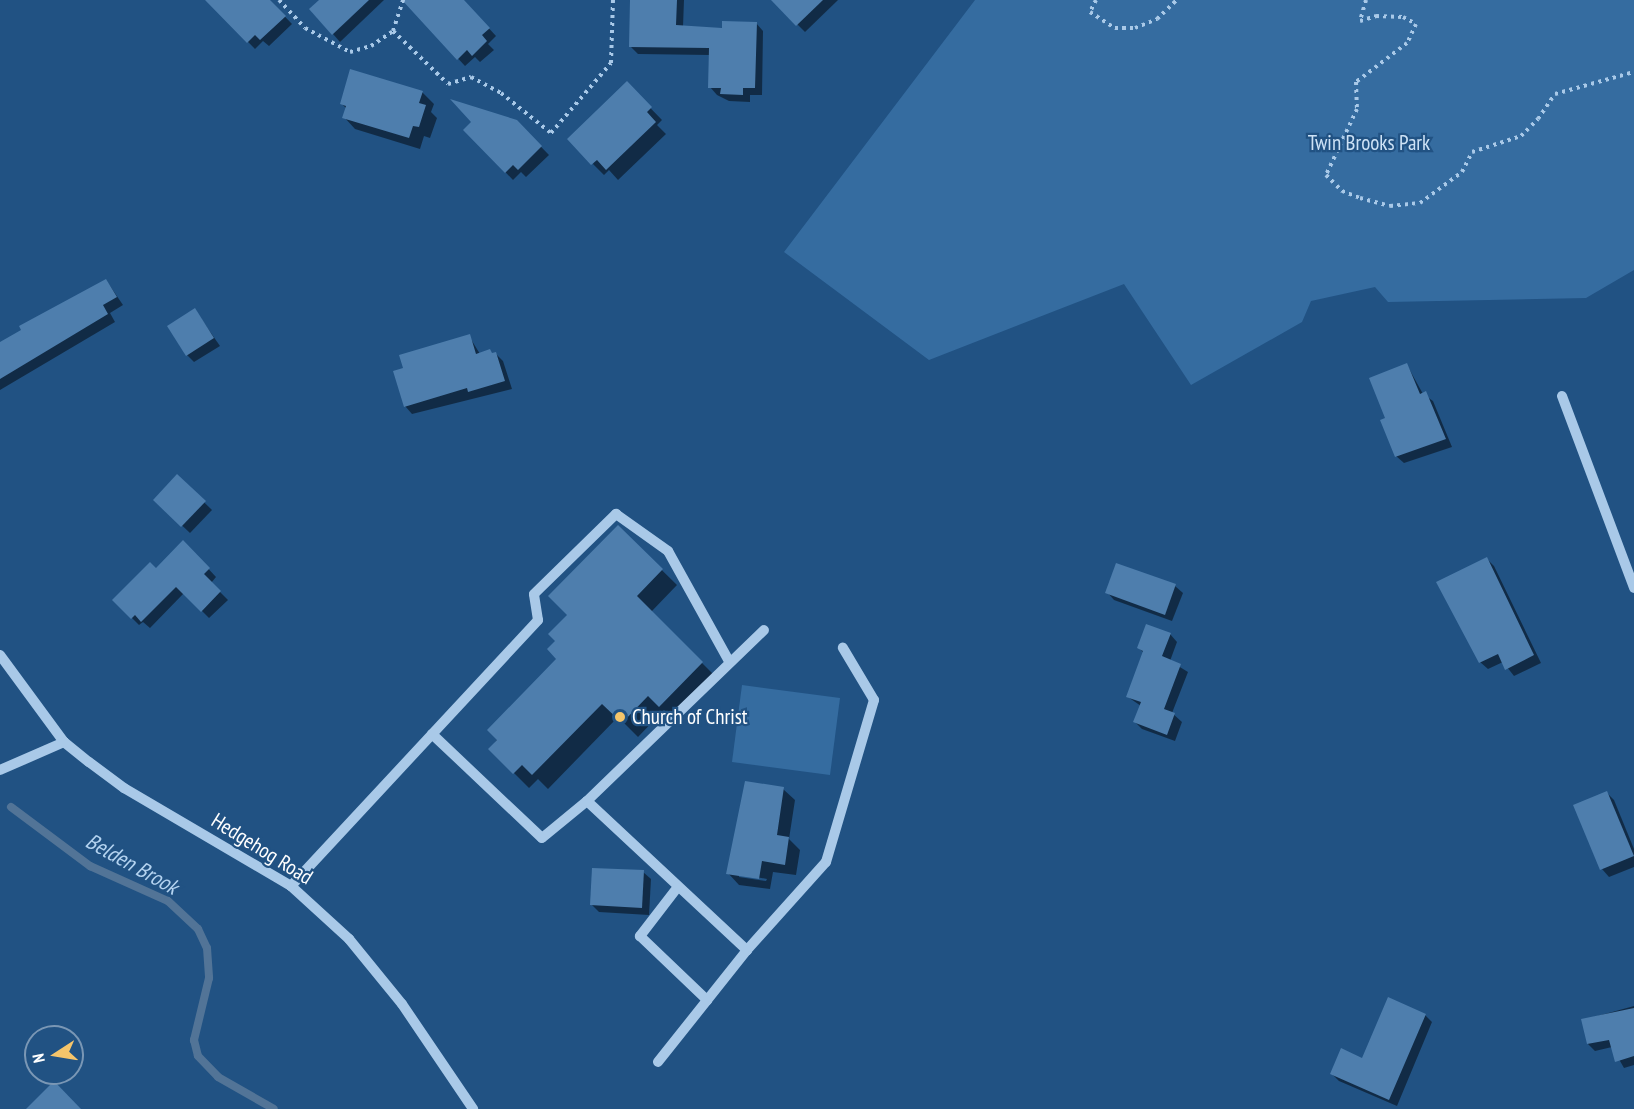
<!DOCTYPE html>
<style>
body{margin:0}
#map{position:relative;width:1634px;height:1109px;overflow:hidden;background:#215283;font-family:"PT Sans Narrow",sans-serif}
div>[style]{position:absolute}
.green>*{inset:0;background:#356ca0}
.shadow>*{inset:0;background:#0007}
.stream>*{height:8px;margin:-4px;padding:0 4px;transform-origin:4px;border-radius:4px;background:#527497}
.building>*{inset:0;background:#4e7ead}
.path>*{height:4px;margin-top:-2px;transform-origin:0;background:repeating-linear-gradient(90deg,#a9c9e8 0 3px,transparent 0 7.5px)}
.minor>*{height:10px;margin:-5px;padding:0 5px;transform-origin:5px;border-radius:5px;background:#a9c9e8}
.dots>*{width:16px;height:16px;translate:-50% -50%;box-sizing:border-box;border:3px solid #215283;border-radius:50%}
span{translate:-50% -50%;white-space:nowrap;text-align:center;line-height:1.15;-webkit-text-stroke:4.5px #215283;paint-order:stroke}
.park-label{font-size:21px;color:#cde2f6}
.poi-label{font-size:21px;color:#fff}
.left{translate:0 -50%;text-align:left}
.street-label{font-size:21px;color:#fff}
.water-label{font-size:22px;color:#b4d3f0;font-style:italic}
.north{position:absolute;left:24px;top:1025px;width:60px;height:60px;box-sizing:border-box;background:#215283;border:2px solid #7a97b5;border-radius:50%;rotate:258deg;font-size:16px;font-weight:700;line-height:24px;text-align:center;color:#fff}
.north::after{content:'';display:block;margin:auto;width:21px;height:27px;background:#f5c56b;clip-path:polygon(50% 0,100% 100%,50% 72%,0 100%)}
</style>
<div id="map">
<div class="green">
<div style="clip-path:polygon(975px 0,1634px 0,1634px 270px,1586px 298px,1388px 302px,1375px 287px,1311px 301px,1302px 322px,1191px 385px,1124px 284px,929px 360px,784px 252px)"></div>
<div style="clip-path:polygon(742px 685px,840px 698px,830px 775px,732px 762px)"></div>
</div>
<div class="shadow">
<div style="clip-path:polygon(207px 0,269px 0,292px 24px,269px 46px,263px 41px,255px 49px)"></div>
<div style="clip-path:polygon(321px 0,384px 0,340px 42px,333px 34px)"></div>
<div style="clip-path:polygon(424px 0,463px 0,496px 36px,488px 44px,494px 50px,480px 62px,475px 57px,465px 66px,413px 10px)"></div>
<div style="clip-path:polygon(632px 0,684px 0,683px 27px,723px 29px,756px 23px,763px 31px,762px 95px,750px 95px,750px 102px,729px 101px,717px 95px,710px 87px,710px 55px,638px 54px,631px 47px)"></div>
<div style="clip-path:polygon(773px 0,838px 0,805px 32px)"></div>
<div style="clip-path:polygon(627px 84px,662px 120px,657px 125px,666px 134px,618px 180px,609px 170px,604px 175px,593px 164px)"></div>
<div style="clip-path:polygon(422px 92px,434px 104px,431px 112px,437px 118px,430px 138px,424px 136px,420px 149px,355px 129px,344px 117px,347px 109px,341px 103px)"></div>
<div style="clip-path:polygon(517px 122px,549px 155px,526px 177px,521px 172px,513px 180px,465px 130px)"></div>
<div style="clip-path:polygon(106px 280px,123px 305px,110px 313px,115px 322px,0 390px,0 344px)"></div>
<div style="clip-path:polygon(195px 310px,220px 346px,194px 362px,187px 355px)"></div>
<div style="clip-path:polygon(469px 336px,480px 354px,496px 354px,503px 361px,512px 389px,412px 414px,405px 406px,405px 369px)"></div>
<div style="clip-path:polygon(1407px 365px,1423px 394px,1433px 401px,1452px 447px,1404px 463px,1396px 456px,1387px 418px)"></div>
<div style="clip-path:polygon(177px 476px,212px 510px,190px 533px,155px 500px)"></div>
<div style="clip-path:polygon(618px 527px,677px 585px,651px 612px,717px 678px,675px 721px,664px 710px,638px 737px,618px 717px,548px 789px,538px 779px,529px 788px,490px 749px,559px 659px,557px 641px)"></div>
<div style="clip-path:polygon(190px 549px,216px 577px,211px 583px,228px 600px,209px 618px,184px 593px,150px 628px,143px 622px,139px 625px,114px 600px)"></div>
<div style="clip-path:polygon(1487px 559px,1494px 566px,1541px 663px,1514px 676px,1503px 662px,1488px 669px,1480px 662px)"></div>
<div style="clip-path:polygon(1175px 586px,1183px 593px,1172px 621px,1114px 600px,1107px 592px)"></div>
<div style="clip-path:polygon(1170px 634px,1177px 642px,1170px 661px,1188px 672px,1172px 713px,1182px 722px,1175px 741px,1142px 729px,1135px 722px,1141px 706px,1128px 697px,1144px 653px,1139px 648px)"></div>
<div style="clip-path:polygon(evenodd,783px 789px,795px 800px,789px 839px,800px 850px,796px 875px,773px 872px,770px 889px,739px 885px,728px 873px,783px 789px,739px 874px,767px 879px,766px 881px,739px 877px,739px 874px)"></div>
<div style="clip-path:polygon(1606px 792px,1614px 800px,1634px 849px,1634px 867px,1609px 877px,1602px 869px)"></div>
<div style="clip-path:polygon(643px 872px,651px 879px,649px 915px,599px 912px,591px 904px)"></div>
<div style="clip-path:polygon(1634px 1006px,1634px 1065px,1624px 1068px,1612px 1047px,1595px 1051px,1588px 1044px,1583px 1020px)"></div>
<div style="clip-path:polygon(1425px 1015px,1432px 1022px,1397px 1106px,1339px 1081px,1332px 1074px,1363px 1059px)"></div>
</div>
<div class="stream">
<div style="left:11px;top:807px;width:99px;rotate:36.8deg"></div>
<div style="left:90px;top:866px;width:85px;rotate:24.2deg"></div>
<div style="left:168px;top:901px;width:41px;rotate:43deg"></div>
<div style="left:198px;top:929px;width:21px;rotate:65deg"></div>
<div style="left:207px;top:948px;width:30px;rotate:86deg"></div>
<div style="left:209px;top:978px;width:64px;rotate:103.6deg"></div>
<div style="left:194px;top:1040px;width:16px;rotate:76deg"></div>
<div style="left:198px;top:1056px;width:29px;rotate:46deg"></div>
<div style="left:218px;top:1077px;width:64px;rotate:29.7deg"></div>
</div>
<div class="building">
<div style="clip-path:polygon(205px 0,270px 0,286px 16px,260px 40px,255px 35px,247px 43px)"></div>
<div style="clip-path:polygon(319px 0,369px 0,332px 35px,309px 9px)"></div>
<div style="clip-path:polygon(402px 0,464px 0,490px 28px,482px 35px,487px 41px,472px 56px,467px 50px,457px 60px)"></div>
<div style="clip-path:polygon(630px 0,677px 0,676px 25px,722px 28px,722px 21px,757px 22px,755px 88px,743px 88px,743px 95px,720px 94px,721px 88px,708px 88px,709px 48px,629px 47px)"></div>
<div style="clip-path:polygon(771px 0,823px 0,796px 26px)"></div>
<div style="clip-path:polygon(350px 69px,423px 91px,419px 103px,426px 105px,419px 127px,413px 126px,409px 138px,342px 118px,346px 106px,340px 104px)"></div>
<div style="clip-path:polygon(627px 81px,652px 107px,647px 112px,656px 122px,606px 170px,597px 160px,591px 165px,567px 139px)"></div>
<div style="clip-path:polygon(450px 99px,517px 120px,542px 146px,518px 170px,513px 165px,505px 173px,463px 130px,471px 122px)"></div>
<div style="clip-path:polygon(106px 279px,117px 297px,103px 305px,108px 314px,0 379px,0 342px,21px 330px,19px 326px)"></div>
<div style="clip-path:polygon(195px 308px,214px 338px,186px 356px,167px 326px)"></div>
<div style="clip-path:polygon(470px 334px,476px 354px,490px 349px,492px 353px,496px 352px,505px 381px,468px 392px,467px 388px,404px 407px,393px 371px,403px 368px,399px 355px)"></div>
<div style="clip-path:polygon(1407px 363px,1420px 394px,1426px 391px,1446px 439px,1395px 457px,1380px 420px,1385px 418px,1369px 378px)"></div>
<div style="clip-path:polygon(177px 474px,206px 501px,181px 527px,153px 500px)"></div>
<div style="clip-path:polygon(618px 525px,663px 569px,637px 596px,703px 662px,659px 707px,648px 696px,622px 723px,602px 704px,532px 775px,522px 765px,513px 774px,488px 749px,497px 740px,487px 730px,556px 659px,547px 649px,555px 641px,548px 634px,567px 615px,548px 596px)"></div>
<div style="clip-path:polygon(183px 540px,210px 568px,204px 574px,221px 591px,201px 612px,176px 587px,141px 622px,135px 615px,131px 619px,112px 600px,150px 562px,156px 568px)"></div>
<div style="clip-path:polygon(1487px 557px,1534px 655px,1505px 670px,1498px 654px,1479px 663px,1436px 582px)"></div>
<div style="clip-path:polygon(1116px 563px,1176px 584px,1165px 615px,1105px 593px)"></div>
<div style="clip-path:polygon(1146px 624px,1171px 633px,1162px 656px,1181px 664px,1164px 709px,1175px 713px,1167px 735px,1133px 722px,1141px 702px,1126px 697px,1143px 651px,1137px 648px)"></div>
<div style="clip-path:polygon(745px 781px,784px 787px,777px 835px,789px 837px,785px 865px,762px 861px,759px 879px,726px 874px)"></div>
<div style="clip-path:polygon(1607px 791px,1634px 856px,1600px 870px,1573px 805px)"></div>
<div style="clip-path:polygon(592px 868px,644px 870px,642px 908px,590px 905px)"></div>
<div style="clip-path:polygon(1388px 997px,1426px 1014px,1389px 1100px,1330px 1074px,1341px 1048px,1362px 1058px)"></div>
<div style="clip-path:polygon(1634px 1008px,1634px 1056px,1615px 1062px,1609px 1040px,1587px 1044px,1581px 1019px)"></div>
<div style="clip-path:polygon(54px 1081px,81px 1109px,26px 1109px)"></div>
</div>
<div class="path">
<div style="left:279px;top:0;width:38px;rotate:47deg"></div>
<div style="left:305px;top:28px;width:51px;rotate:28.1deg"></div>
<div style="left:350px;top:52px;width:22px;rotate:-16deg"></div>
<div style="left:371px;top:46px;width:27px;rotate:-34deg"></div>
<div style="left:393px;top:31px;width:33px;rotate:-72deg"></div>
<div style="left:1096px;top:0;width:13px;rotate:117deg"></div>
<div style="left:1090px;top:12px;width:30px;rotate:33deg"></div>
<div style="left:1115px;top:28px;width:20px"></div>
<div style="left:1135px;top:28px;width:24px;rotate:-22deg"></div>
<div style="left:1157px;top:19px;width:28px;rotate:-44deg"></div>
<div style="left:1366px;top:0;width:22px;rotate:106deg"></div>
<div style="left:1360px;top:21px;width:17px;rotate:-17deg"></div>
<div style="left:1376px;top:16px;width:27px;rotate:2deg"></div>
<div style="left:1403px;top:17px;width:15px;rotate:28deg"></div>
<div style="left:1416px;top:24px;width:21px;rotate:115deg"></div>
<div style="left:1407px;top:43px;width:64px;rotate:142.6deg"></div>
<div style="left:1356px;top:82px;width:27px;rotate:88deg"></div>
<div style="left:1357px;top:109px;width:73px;rotate:115.2deg"></div>
<div style="left:1326px;top:175px;width:23px;rotate:45deg"></div>
<div style="left:1342px;top:191px;width:19px;rotate:21deg"></div>
<div style="left:1360px;top:198px;width:31px;rotate:15deg"></div>
<div style="left:1390px;top:206px;width:30px;rotate:-6deg"></div>
<div style="left:1420px;top:203px;width:52px;rotate:-36.4deg"></div>
<div style="left:1462px;top:172px;width:22px;rotate:-63deg"></div>
<div style="left:1472px;top:152px;width:52px;rotate:-18.1deg"></div>
<div style="left:1521px;top:136px;width:24px;rotate:-45deg"></div>
<div style="left:1538px;top:119px;width:30px;rotate:-56deg"></div>
<div style="left:1555px;top:94px;width:82px;rotate:-15.6deg"></div>
<div style="left:393px;top:31px;width:76px;rotate:43.9deg"></div>
<div style="left:448px;top:84px;width:24px;rotate:-17deg"></div>
<div style="left:471px;top:77px;width:34px;rotate:28deg"></div>
<div style="left:501px;top:93px;width:64px;rotate:38.7deg"></div>
<div style="left:551px;top:133px;width:92px;rotate:-49.4deg"></div>
<div style="left:611px;top:63px;width:63px;rotate:-88.2deg"></div>
</div>
<div class="minor">
<div style="left:1562px;top:396px;width:205px;rotate:69.4deg"></div>
<div style="left:0;top:655px;width:108px;rotate:53.7deg"></div>
<div style="left:64px;top:742px;width:32px;rotate:39deg"></div>
<div style="left:89px;top:762px;width:44px;rotate:36.6deg"></div>
<div style="left:124px;top:788px;width:194px;rotate:30.4deg"></div>
<div style="left:291px;top:886px;width:79px;rotate:42.4deg"></div>
<div style="left:349px;top:939px;width:84px;rotate:50.8deg"></div>
<div style="left:402px;top:1004px;width:127px;rotate:55.9deg"></div>
<div style="left:432px;top:734px;width:151px;rotate:43.4deg"></div>
<div style="left:542px;top:838px;width:58px;rotate:-39.4deg"></div>
<div style="left:587px;top:801px;width:246px;rotate:-44deg"></div>
<div style="left:0;top:770px;width:70px;rotate:-23.6deg"></div>
<div style="left:587px;top:801px;width:219px;rotate:43deg"></div>
<div style="left:747px;top:950px;width:143px;rotate:128.5deg"></div>
<div style="left:291px;top:886px;width:363px;rotate:-47.1deg"></div>
<div style="left:538px;top:620px;width:26px;rotate:-99deg"></div>
<div style="left:534px;top:594px;width:115px;rotate:-44.3deg"></div>
<div style="left:616px;top:514px;width:64px;rotate:35.4deg"></div>
<div style="left:668px;top:551px;width:126px;rotate:61deg"></div>
<div style="left:677px;top:888px;width:61px;rotate:127.6deg"></div>
<div style="left:640px;top:936px;width:93px;rotate:43.7deg"></div>
<div style="left:747px;top:950px;width:118px;rotate:-48.1deg"></div>
<div style="left:826px;top:862px;width:169px;rotate:-73.5deg"></div>
<div style="left:874px;top:700px;width:61px;rotate:-120.8deg"></div>
</div>
<div class="dots">
<div style="left:620px;top:717px;background:#f5c56b"></div>
</div>
<div class="park-label">
<span style="left:1369px;top:143px">Twin Brooks Park</span>
</div>
<div class="poi-label">
<span class="left" style="left:632px;top:717px">Church of Christ</span>
</div>
<div class="street-label">
<span style="left:262px;top:849px;rotate:32deg">Hedgehog Road</span>
</div>
<div class="water-label">
<span style="left:132px;top:864px;rotate:29deg">Belden Brook</span>
</div>
<div class="north">N</div>
</div>
